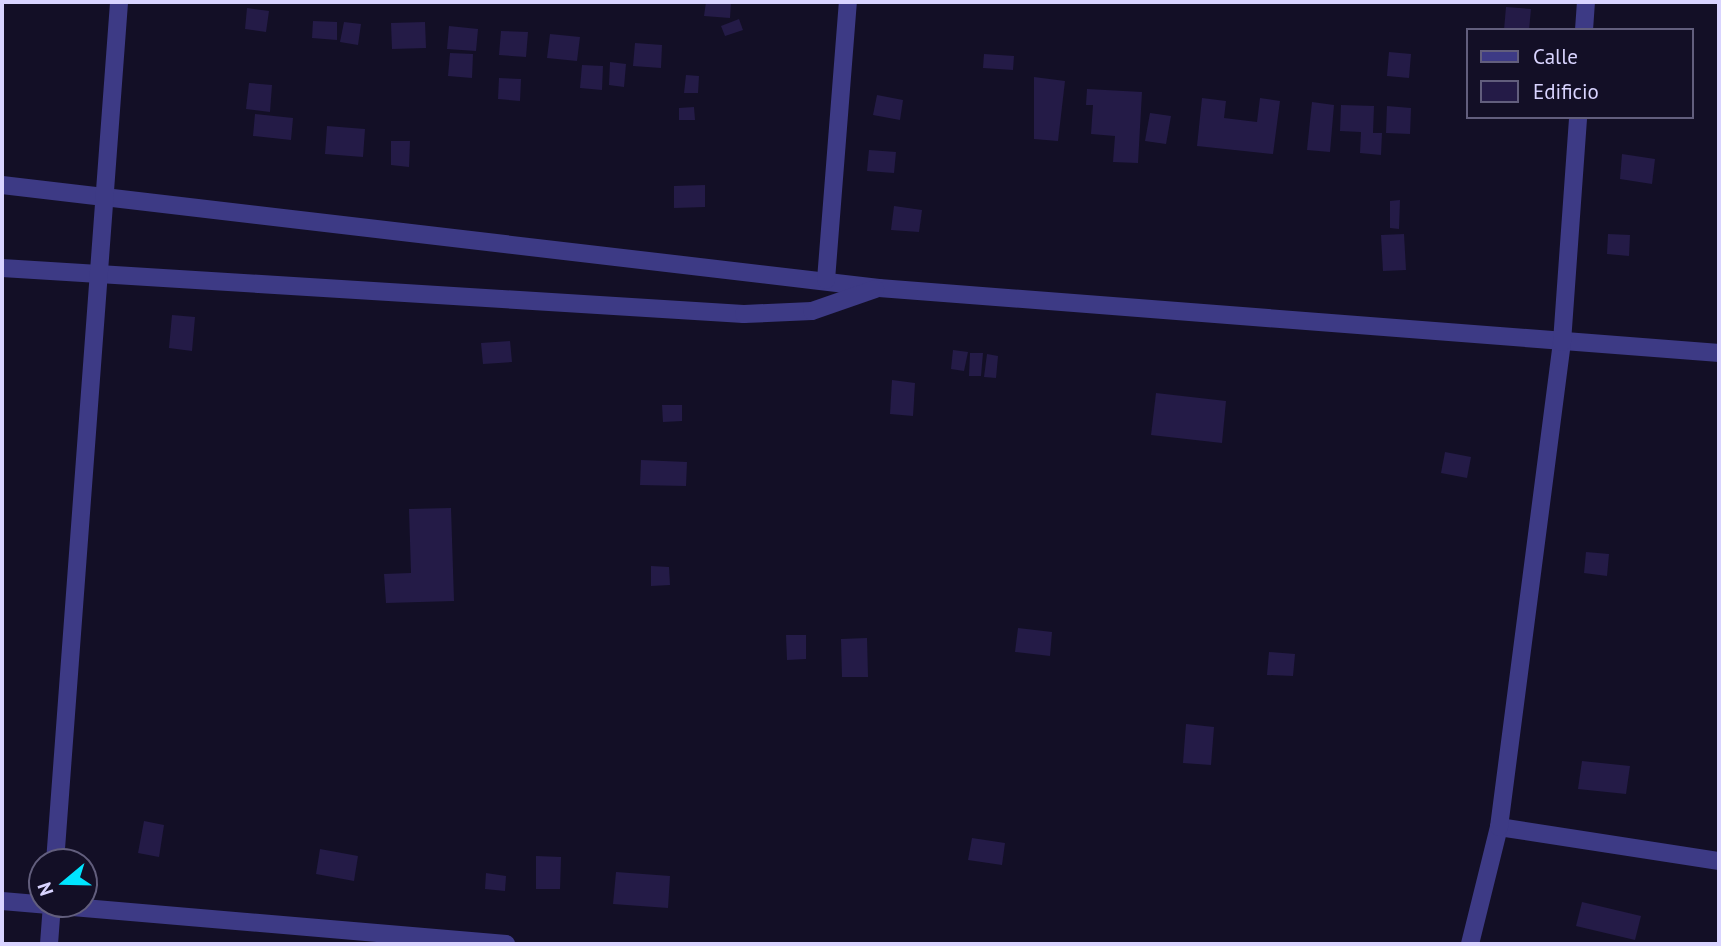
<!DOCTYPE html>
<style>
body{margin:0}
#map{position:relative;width:1721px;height:946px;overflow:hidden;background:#130f26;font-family:"PT Sans",sans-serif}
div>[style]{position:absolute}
.building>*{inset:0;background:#241b47}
.minor>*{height:18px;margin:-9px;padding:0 9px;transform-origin:9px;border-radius:9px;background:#3d3a85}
span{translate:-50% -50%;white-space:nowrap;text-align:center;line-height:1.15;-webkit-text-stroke:5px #130f26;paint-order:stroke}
.frame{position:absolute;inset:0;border:4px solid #d9d4ff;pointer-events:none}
.legend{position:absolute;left:1466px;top:28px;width:228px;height:91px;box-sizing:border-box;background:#130f26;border:2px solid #625e7d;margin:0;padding:9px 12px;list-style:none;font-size:21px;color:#d9d4ff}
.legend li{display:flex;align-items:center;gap:14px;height:35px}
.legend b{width:35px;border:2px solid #625e7d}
.north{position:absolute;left:28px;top:848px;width:70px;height:70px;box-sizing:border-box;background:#130f26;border:2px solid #625e7d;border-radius:50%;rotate:251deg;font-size:19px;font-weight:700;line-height:28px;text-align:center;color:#d9d4ff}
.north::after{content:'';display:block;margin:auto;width:24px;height:32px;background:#00e5ff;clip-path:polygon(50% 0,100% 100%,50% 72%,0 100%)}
</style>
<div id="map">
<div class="building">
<div style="clip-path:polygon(706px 2px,731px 2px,730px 18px,704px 16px)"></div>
<div style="clip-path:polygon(1506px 7px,1531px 9px,1529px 30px,1504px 30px)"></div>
<div style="clip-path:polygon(247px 8px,269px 11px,266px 32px,245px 29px)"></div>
<div style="clip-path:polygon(739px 19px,743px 30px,725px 36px,721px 26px)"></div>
<div style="clip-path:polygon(313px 21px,337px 22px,337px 40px,312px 38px)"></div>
<div style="clip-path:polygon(344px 22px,361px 24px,358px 45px,340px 42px)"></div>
<div style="clip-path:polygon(425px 22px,426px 48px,392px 49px,391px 23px)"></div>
<div style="clip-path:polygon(449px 26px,478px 29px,476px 51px,447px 49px)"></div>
<div style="clip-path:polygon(501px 31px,528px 32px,526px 57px,499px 55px)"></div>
<div style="clip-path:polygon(550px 34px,580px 37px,577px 61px,547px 58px)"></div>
<div style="clip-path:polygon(635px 43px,662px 45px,661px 68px,633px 66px)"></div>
<div style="clip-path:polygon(1389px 52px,1411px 54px,1409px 78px,1387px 76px)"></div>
<div style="clip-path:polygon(450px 53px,473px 54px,472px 78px,448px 76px)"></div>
<div style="clip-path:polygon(984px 54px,1014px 56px,1013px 70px,983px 68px)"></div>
<div style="clip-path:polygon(610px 62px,626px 64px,624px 87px,609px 85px)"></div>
<div style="clip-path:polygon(582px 65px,603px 66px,602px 90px,580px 88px)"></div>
<div style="clip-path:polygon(686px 75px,699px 76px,698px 93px,684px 93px)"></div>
<div style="clip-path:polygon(1034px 77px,1065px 81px,1058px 141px,1034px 139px)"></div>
<div style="clip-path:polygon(499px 78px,521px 79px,520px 101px,498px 99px)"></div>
<div style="clip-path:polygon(249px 83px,272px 85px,270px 112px,246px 109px)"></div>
<div style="clip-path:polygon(1087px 89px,1142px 92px,1138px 163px,1113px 162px,1115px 136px,1091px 134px,1093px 105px,1086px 105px)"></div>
<div style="clip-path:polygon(877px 95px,903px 100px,900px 120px,873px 115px)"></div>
<div style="clip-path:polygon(1202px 98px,1226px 101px,1224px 118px,1257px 122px,1260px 98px,1280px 101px,1273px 154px,1197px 146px)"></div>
<div style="clip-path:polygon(1312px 102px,1334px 105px,1330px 152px,1307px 150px)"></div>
<div style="clip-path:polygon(1341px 105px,1374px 106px,1373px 133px,1382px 133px,1381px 155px,1360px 153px,1361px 132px,1340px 131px)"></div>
<div style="clip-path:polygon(1387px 106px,1411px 108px,1410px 134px,1386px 133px)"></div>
<div style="clip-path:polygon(694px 107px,695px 120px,679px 120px,679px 108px)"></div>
<div style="clip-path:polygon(1150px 113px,1171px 116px,1166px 144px,1145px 141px)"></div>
<div style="clip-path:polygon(255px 114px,293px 118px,291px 140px,253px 136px)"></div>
<div style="clip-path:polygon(327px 126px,365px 129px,363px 157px,325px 154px)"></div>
<div style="clip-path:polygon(391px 141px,410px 141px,409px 167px,391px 165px)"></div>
<div style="clip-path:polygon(869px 150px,896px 152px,894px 173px,867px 171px)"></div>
<div style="clip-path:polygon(1622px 154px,1655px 159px,1652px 184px,1620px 179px)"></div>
<div style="clip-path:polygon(705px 185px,705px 207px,674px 208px,674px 186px)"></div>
<div style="clip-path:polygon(1400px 200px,1399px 229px,1390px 228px,1390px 201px)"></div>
<div style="clip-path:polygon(894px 206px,922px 210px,919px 232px,891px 230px)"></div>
<div style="clip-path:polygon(1404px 234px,1406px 270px,1383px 271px,1381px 235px)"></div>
<div style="clip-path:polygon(1608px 234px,1630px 235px,1629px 256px,1607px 254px)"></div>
<div style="clip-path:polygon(172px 315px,195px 317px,192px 351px,169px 348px)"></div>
<div style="clip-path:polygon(510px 341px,512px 362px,483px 364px,481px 343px)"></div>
<div style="clip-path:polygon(953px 350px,968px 352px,964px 371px,951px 369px)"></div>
<div style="clip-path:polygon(970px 353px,983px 353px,981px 376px,969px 376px)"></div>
<div style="clip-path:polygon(987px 354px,998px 356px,996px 378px,984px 377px)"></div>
<div style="clip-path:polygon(892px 380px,915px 383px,913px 416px,890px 414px)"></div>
<div style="clip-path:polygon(1156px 393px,1226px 401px,1222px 443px,1151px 435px)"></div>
<div style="clip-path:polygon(662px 405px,682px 405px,682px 421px,663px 422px)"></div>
<div style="clip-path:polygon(1445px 452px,1471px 457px,1467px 478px,1441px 473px)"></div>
<div style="clip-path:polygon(641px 460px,687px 462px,686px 486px,640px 485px)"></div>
<div style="clip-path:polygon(451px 508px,454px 601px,386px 603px,384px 574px,411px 573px,409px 509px)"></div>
<div style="clip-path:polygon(1586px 552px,1609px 554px,1607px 576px,1584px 573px)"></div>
<div style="clip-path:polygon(651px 566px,669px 567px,670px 585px,651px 586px)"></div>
<div style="clip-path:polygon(1018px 628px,1052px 632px,1050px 656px,1015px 652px)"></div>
<div style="clip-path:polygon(786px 635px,806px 635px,806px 659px,787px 660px)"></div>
<div style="clip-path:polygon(867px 638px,868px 677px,842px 677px,841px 639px)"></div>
<div style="clip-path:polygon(1269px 652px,1295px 654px,1293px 676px,1267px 675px)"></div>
<div style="clip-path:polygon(1186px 724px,1214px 727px,1211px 765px,1183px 763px)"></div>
<div style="clip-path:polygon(1582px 761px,1630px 766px,1626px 794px,1578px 789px)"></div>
<div style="clip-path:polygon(144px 821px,164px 825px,159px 857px,138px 853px)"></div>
<div style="clip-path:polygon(972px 838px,1005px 843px,1002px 865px,968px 860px)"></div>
<div style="clip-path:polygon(320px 849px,358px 856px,354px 881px,316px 874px)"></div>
<div style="clip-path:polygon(536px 856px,561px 857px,560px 889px,536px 889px)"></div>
<div style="clip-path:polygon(616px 872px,670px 876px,668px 908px,613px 904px)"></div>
<div style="clip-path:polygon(486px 873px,506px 876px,505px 891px,485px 889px)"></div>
<div style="clip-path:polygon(1582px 902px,1641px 916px,1635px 940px,1576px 926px)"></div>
</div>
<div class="minor">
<div style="left:1584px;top:30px;width:28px;rotate:-86deg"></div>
<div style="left:2px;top:185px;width:883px;rotate:6.7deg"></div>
<div style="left:879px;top:288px;width:843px;rotate:4.42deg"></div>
<div style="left:2px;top:268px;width:743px;rotate:3.55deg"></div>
<div style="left:744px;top:314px;width:68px;rotate:-2.5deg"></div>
<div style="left:812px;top:311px;width:67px;rotate:-19.2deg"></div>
<div style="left:826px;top:280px;width:279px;rotate:-85.5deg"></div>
<div style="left:1499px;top:827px;width:223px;rotate:8.8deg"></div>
<div style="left:55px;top:862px;width:862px;rotate:-85.74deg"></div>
<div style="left:2px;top:901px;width:506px;rotate:4.88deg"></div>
<div style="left:49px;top:944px;width:40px;rotate:-85.7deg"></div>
<div style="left:1470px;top:944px;width:121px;rotate:-76.1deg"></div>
<div style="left:1499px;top:827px;width:489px;rotate:-82.6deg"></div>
<div style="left:1562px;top:342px;width:226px;rotate:-85.9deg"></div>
</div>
<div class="frame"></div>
<ul class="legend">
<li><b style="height:9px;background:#3d3a85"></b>Calle</li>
<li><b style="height:19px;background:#241b47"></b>Edificio</li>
</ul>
<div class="north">N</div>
</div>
